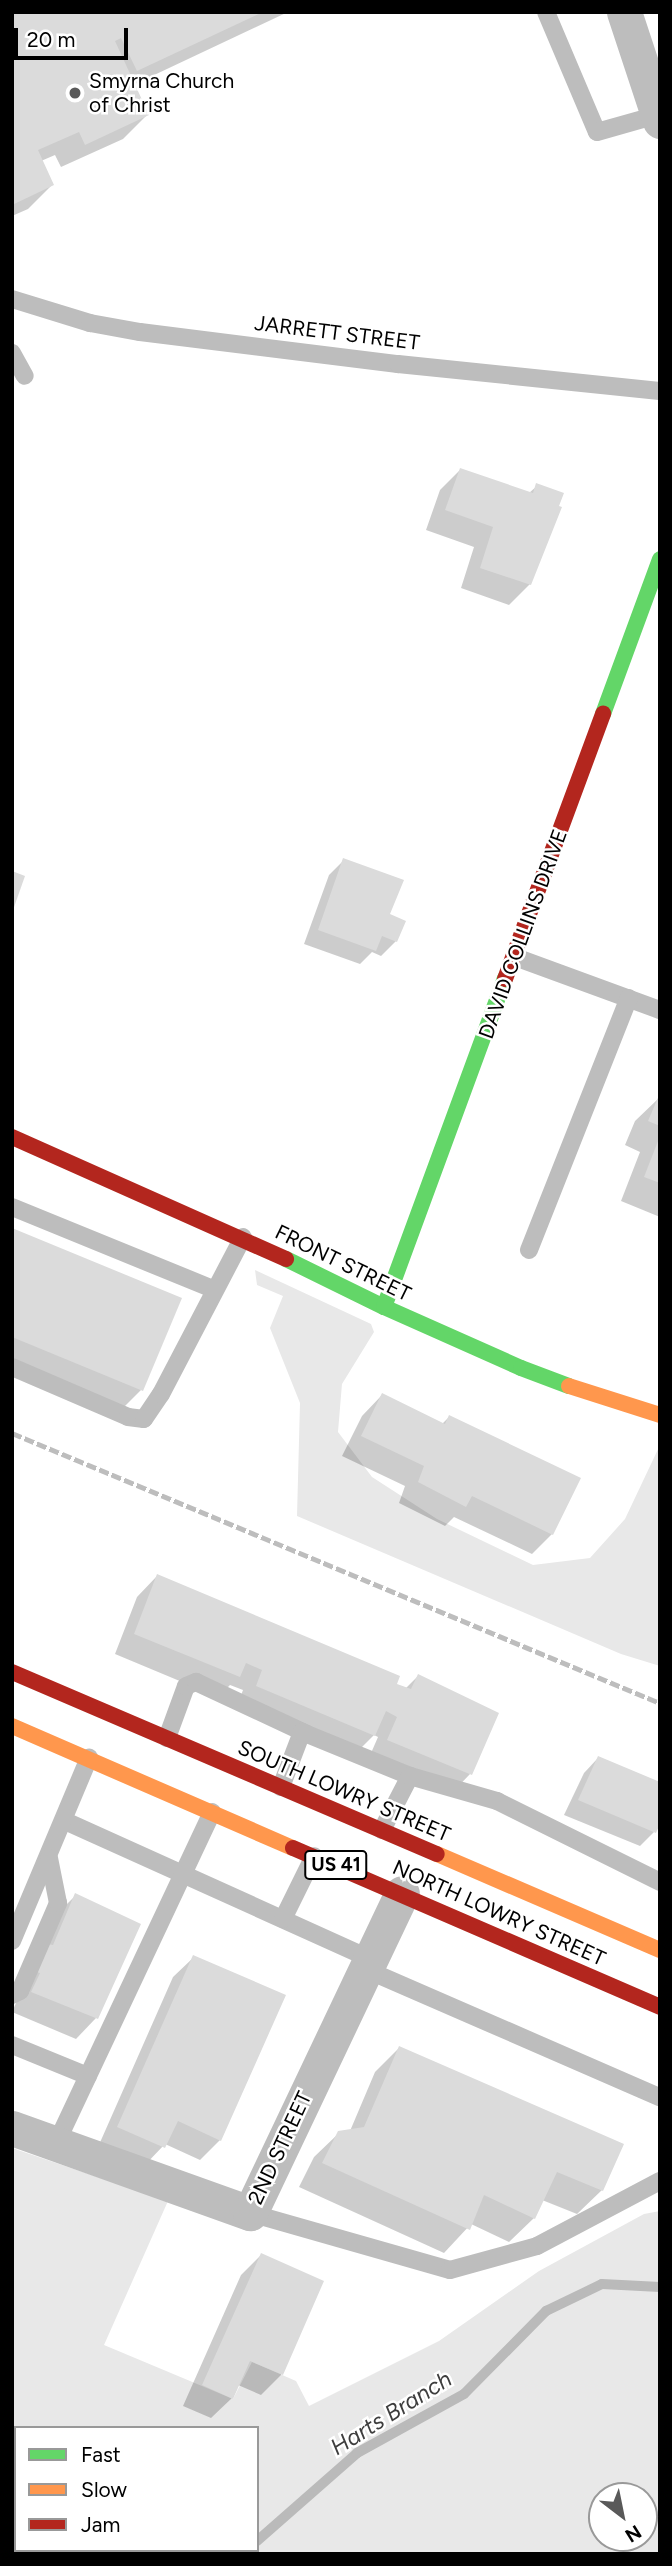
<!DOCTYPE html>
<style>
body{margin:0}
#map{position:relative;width:672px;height:2566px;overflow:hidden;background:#fff;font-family:Figtree,sans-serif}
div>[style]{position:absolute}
.green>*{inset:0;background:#e8e8e8}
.shadow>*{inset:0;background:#0003}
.stream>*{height:10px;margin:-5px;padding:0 5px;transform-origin:5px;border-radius:5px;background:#bababa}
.building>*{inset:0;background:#dbdbdb}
.lane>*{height:18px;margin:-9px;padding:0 9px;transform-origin:9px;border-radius:9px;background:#bdbdbd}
.street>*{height:35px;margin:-17.5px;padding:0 17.5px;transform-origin:17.5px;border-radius:17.5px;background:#bdbdbd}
.fast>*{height:16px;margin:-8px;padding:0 8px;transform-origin:8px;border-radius:8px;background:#63d668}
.slow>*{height:16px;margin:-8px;padding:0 8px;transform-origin:8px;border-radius:8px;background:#ff974d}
.jam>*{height:16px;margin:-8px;padding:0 8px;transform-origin:8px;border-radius:8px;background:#b3261e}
.rail>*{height:5px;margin-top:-2.5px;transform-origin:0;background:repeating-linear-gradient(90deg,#bdbdbd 0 10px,transparent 0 13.5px)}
.dots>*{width:19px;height:19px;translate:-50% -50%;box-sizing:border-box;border:4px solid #fff;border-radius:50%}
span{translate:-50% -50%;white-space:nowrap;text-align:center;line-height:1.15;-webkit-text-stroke:5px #fff;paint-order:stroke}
.shield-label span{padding:2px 5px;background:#fff;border:2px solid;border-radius:5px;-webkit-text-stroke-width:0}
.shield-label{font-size:19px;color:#000;font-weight:700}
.poi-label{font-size:21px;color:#000}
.left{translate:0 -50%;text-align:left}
.street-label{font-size:21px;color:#000}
.water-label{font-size:23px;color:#3d3d3d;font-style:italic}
.frame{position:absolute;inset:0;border:14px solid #000;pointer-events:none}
.legend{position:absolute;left:14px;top:2426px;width:245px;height:126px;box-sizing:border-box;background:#fff;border:2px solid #999;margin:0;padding:9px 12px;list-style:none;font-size:21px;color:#000}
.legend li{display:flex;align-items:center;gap:14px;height:35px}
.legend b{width:35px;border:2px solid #999}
.north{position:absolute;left:588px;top:2482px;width:70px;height:70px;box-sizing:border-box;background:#fff;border:2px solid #999;border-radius:50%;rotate:148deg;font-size:19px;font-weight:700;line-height:28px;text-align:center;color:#000}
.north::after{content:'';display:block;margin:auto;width:24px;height:32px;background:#595959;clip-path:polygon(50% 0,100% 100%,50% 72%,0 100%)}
.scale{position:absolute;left:14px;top:28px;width:114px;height:32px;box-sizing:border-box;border:4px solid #000;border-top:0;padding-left:9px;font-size:21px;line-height:24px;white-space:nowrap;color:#000;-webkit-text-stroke:5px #fff;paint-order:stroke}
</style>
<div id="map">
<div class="green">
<div style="clip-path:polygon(255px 1270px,371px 1324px,374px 1332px,342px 1384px,338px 1432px,372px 1477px,437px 1519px,533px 1565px,590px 1558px,625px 1519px,660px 1445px,660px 1666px,621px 1654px,297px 1516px,300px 1403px,270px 1328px,283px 1296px,257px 1285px)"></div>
<div style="clip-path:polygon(evenodd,12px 2148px,168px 2201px,104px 2345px,233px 2399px,252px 2362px,296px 2381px,309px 2406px,439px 2341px,539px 2271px,644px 2214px,660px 2211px,660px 2554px,12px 2554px,12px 2148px,16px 2428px,257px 2428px,257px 2550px,16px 2550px,16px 2428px,12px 2148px,602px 2496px,644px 2496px,644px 2538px,602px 2538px,602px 2496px)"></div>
</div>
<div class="shadow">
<div style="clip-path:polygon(12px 12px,288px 12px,133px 85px,147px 115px,123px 139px,61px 167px,55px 155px,41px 161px,52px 185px,28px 209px,12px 216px)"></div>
<div style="clip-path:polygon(460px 470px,529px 493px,537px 486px,530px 584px,509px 605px,461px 588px,474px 547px,426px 530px,440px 490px)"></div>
<div style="clip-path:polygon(344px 860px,388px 915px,396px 941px,381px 956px,372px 952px,360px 964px,304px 944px,329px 875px)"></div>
<div style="clip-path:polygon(660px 1097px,660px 1217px,621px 1201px,640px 1152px,625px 1145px,635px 1121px)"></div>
<div style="clip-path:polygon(12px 1230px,141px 1390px,117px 1414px,12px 1371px)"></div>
<div style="clip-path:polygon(382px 1395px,442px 1424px,449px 1417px,552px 1534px,532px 1554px,454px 1517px,445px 1526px,399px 1503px,405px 1486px,342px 1456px,362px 1416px)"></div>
<div style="clip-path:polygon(157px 1576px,394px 1685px,405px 1689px,418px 1676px,497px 1714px,470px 1774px,450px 1795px,368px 1760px,378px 1737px,374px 1735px,354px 1755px,237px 1706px,243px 1690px,230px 1685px,218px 1697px,115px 1654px,137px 1597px)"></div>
<div style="clip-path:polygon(598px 1758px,654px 1832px,640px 1846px,564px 1815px,584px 1773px)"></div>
<div style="clip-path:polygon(76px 1895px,139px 1925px,96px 2018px,76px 2039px,12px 2012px,55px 1916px)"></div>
<div style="clip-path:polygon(194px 1957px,220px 2140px,200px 2160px,165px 2144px,143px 2167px,98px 2147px,173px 1977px)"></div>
<div style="clip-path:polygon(399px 2048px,602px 2190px,577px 2214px,542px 2200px,534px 2218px,509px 2242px,471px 2224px,444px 2253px,299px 2187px,314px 2157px,339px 2133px,350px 2131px,375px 2072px)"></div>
<div style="clip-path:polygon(261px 2255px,322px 2281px,281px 2375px,261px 2395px,238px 2385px,232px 2398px,211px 2418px,183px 2406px,241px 2275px)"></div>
</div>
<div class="stream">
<div style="left:257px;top:2541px;width:133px;rotate:-41.3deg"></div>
<div style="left:357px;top:2453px;width:122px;rotate:-28.9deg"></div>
<div style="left:464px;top:2394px;width:117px;rotate:-45.3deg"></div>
<div style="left:546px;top:2311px;width:62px;rotate:-25.7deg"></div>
<div style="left:602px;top:2284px;width:58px;rotate:3deg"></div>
<div style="left:243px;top:2554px;width:6px;rotate:-45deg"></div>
</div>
<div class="building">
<div style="clip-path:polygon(12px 12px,263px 12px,137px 71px,121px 38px,115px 41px,149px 115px,85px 145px,79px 132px,38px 150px,54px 185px,12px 205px)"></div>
<div style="clip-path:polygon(460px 468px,533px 493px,536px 483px,564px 493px,559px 506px,562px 507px,531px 585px,480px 568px,493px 527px,445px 510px)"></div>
<div style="clip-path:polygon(343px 858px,404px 880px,390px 914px,406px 921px,397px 942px,382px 936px,376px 951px,318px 930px)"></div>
<div style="clip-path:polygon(12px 871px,25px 876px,13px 910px,12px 910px)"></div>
<div style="clip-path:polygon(660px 1093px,660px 1126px,648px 1121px)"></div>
<div style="clip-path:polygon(660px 1136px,660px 1183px,644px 1177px)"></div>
<div style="clip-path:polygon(12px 1228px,182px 1298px,143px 1391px,12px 1337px)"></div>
<div style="clip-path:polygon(382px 1393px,445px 1424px,449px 1415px,581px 1478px,553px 1535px,472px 1496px,466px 1507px,418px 1482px,424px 1466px,361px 1436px)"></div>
<div style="clip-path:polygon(157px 1574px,400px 1676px,397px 1684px,411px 1689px,418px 1674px,499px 1713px,472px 1775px,387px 1740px,397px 1717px,386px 1711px,375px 1736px,256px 1686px,262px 1670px,246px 1663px,240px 1677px,134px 1634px)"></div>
<div style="clip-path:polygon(598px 1756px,660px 1782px,660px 1824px,656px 1833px,578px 1800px)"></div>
<div style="clip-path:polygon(75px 1893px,141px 1924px,98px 2019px,31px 1992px,40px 1973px,34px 1971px,47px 1944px,53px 1945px)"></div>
<div style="clip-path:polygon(193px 1955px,286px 1995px,221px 2141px,178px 2121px,165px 2148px,117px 2127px)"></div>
<div style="clip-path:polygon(399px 2046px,624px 2144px,603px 2191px,557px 2172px,535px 2219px,484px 2195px,470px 2230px,322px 2163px,338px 2131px,364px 2127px)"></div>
<div style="clip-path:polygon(261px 2253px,324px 2281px,283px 2375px,250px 2361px,233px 2399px,202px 2385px)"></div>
</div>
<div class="lane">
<div style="left:546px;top:12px;width:130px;rotate:67deg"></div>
<div style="left:597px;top:132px;width:62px;rotate:-15.8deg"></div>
<div style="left:12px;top:299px;width:82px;rotate:17.1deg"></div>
<div style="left:90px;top:323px;width:51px;rotate:10.2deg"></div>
<div style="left:140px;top:332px;width:260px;rotate:7.1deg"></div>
<div style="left:398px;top:364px;width:263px;rotate:5.9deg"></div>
<div style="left:12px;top:353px;width:26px;rotate:61deg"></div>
<div style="left:515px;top:957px;width:154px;rotate:20.1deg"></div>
<div style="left:12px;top:1207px;width:219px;rotate:22.2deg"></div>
<div style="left:529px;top:1250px;width:271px;rotate:-68.4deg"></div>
<div style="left:12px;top:1367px;width:126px;rotate:23.3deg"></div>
<div style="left:128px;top:1417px;width:16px;rotate:7deg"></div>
<div style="left:144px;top:1419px;width:30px;rotate:-56deg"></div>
<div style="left:161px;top:1394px;width:177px;rotate:-62.4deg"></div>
<div style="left:167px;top:1738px;width:55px;rotate:-69.9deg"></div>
<div style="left:186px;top:1686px;width:11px;rotate:-22deg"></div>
<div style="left:196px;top:1682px;width:123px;rotate:25.1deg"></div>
<div style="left:281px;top:1787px;width:59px;rotate:-69.1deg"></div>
<div style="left:302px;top:1732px;width:117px;rotate:22.2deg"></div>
<div style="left:65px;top:1821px;width:335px;rotate:24.3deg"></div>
<div style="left:382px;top:1830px;width:61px;rotate:-62.6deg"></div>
<div style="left:410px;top:1776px;width:91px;rotate:16deg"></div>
<div style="left:497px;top:1801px;width:182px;rotate:26.4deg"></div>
<div style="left:283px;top:1919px;width:70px;rotate:-63.8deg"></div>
<div style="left:12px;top:1941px;width:199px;rotate:-67.2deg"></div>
<div style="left:365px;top:1969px;width:322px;rotate:23.5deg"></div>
<div style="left:12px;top:1995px;width:9px;rotate:-27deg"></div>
<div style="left:20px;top:1991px;width:96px;rotate:-66.6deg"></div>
<div style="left:58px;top:1903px;width:46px;rotate:-101.3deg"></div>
<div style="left:12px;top:2045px;width:82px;rotate:22.2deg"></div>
<div style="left:55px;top:2146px;width:369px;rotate:-64.8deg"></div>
<div style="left:250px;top:2213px;width:208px;rotate:15.9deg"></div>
<div style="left:450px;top:2270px;width:90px;rotate:-15.4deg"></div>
<div style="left:537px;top:2246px;width:139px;rotate:-27.9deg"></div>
</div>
<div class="street">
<div style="left:624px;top:12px;width:115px;rotate:71.7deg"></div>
<div style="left:12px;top:2128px;width:253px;rotate:19.7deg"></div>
<div style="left:250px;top:2213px;width:354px;rotate:-64.6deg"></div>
</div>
<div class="fast">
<div style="left:603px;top:714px;width:165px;rotate:-69.8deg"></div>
<div style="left:286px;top:1259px;width:109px;rotate:26.1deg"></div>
<div style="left:384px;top:1307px;width:150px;rotate:24deg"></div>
<div style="left:521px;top:1368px;width:51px;rotate:20.6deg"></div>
<div style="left:384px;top:1307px;width:350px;rotate:-69.8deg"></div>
</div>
<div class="slow">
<div style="left:569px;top:1386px;width:96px;rotate:17.7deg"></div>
<div style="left:12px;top:1726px;width:306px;rotate:23.5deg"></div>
<div style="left:437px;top:1854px;width:243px;rotate:23.3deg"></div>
</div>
<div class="jam">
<div style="left:505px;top:979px;width:283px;rotate:-69.7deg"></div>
<div style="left:12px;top:1137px;width:300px;rotate:24deg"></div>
<div style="left:12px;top:1672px;width:462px;rotate:23.2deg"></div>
<div style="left:293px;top:1848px;width:400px;rotate:23.4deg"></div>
</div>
<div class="rail">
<div style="left:12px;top:1433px;width:702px;rotate:22.62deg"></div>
</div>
<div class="dots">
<div style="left:75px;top:93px;background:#595959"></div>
</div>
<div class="shield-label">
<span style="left:336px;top:1865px">US 41</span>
</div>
<div class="poi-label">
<span class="left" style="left:89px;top:93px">Smyrna Church<br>of Christ</span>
</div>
<div class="street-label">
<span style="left:337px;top:333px;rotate:7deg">JARRETT STREET</span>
<span style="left:523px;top:934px;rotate:-70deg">DAVID COLLINS DRIVE</span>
<span style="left:343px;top:1263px;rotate:26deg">FRONT STREET</span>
<span style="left:344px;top:1791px;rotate:23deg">SOUTH LOWRY STREET</span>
<span style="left:499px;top:1913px;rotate:24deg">NORTH LOWRY STREET</span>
<span style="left:280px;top:2148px;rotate:-65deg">2ND STREET</span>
</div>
<div class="water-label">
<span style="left:391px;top:2413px;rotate:-32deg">Harts Branch</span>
</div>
<div class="frame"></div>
<ul class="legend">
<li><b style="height:9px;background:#63d668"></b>Fast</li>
<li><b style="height:9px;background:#ff974d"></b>Slow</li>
<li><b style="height:9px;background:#b3261e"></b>Jam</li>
</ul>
<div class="north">N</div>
<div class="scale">20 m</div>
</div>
